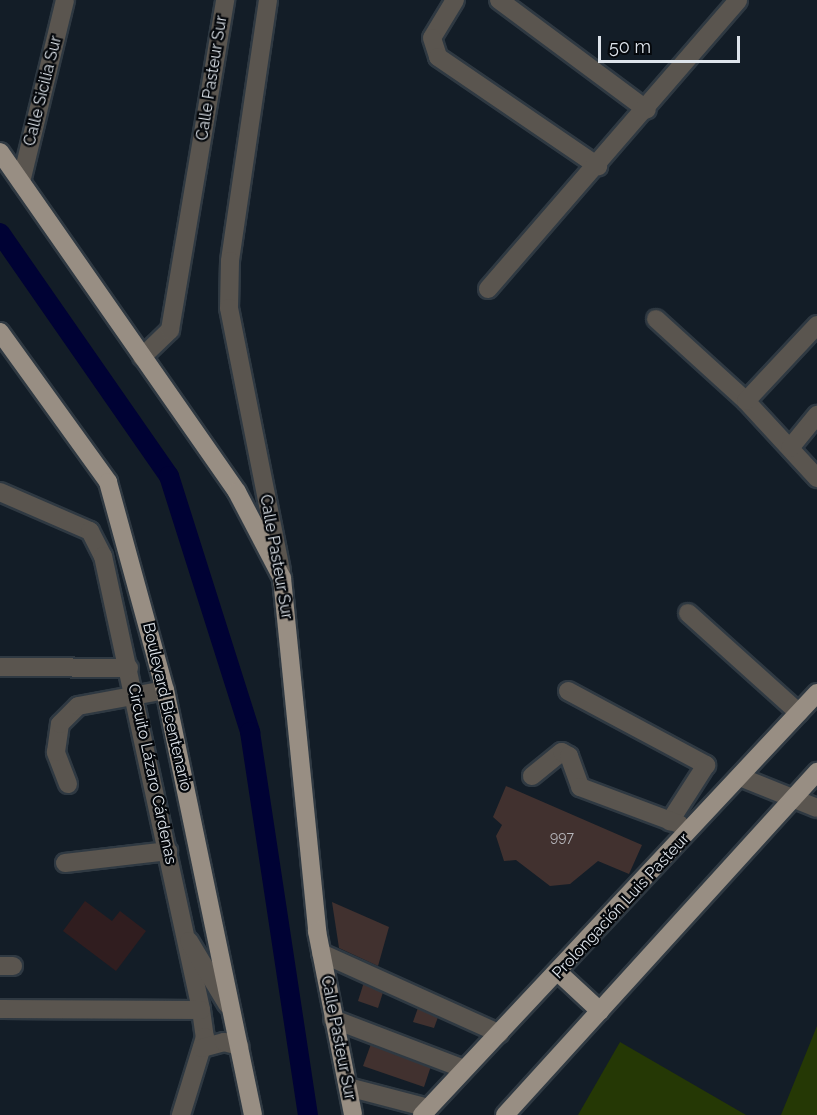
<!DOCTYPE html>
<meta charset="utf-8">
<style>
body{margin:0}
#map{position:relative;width:817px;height:1115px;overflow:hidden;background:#131d27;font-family:Raleway,sans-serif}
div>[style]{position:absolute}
.medical>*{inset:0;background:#301d1f}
.green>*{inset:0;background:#253805}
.canal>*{height:20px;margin:-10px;padding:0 10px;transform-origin:10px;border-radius:10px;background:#000234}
.building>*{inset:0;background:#41312f}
.roads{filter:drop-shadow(2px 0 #2f3942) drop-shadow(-2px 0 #2f3942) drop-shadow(0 2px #2f3942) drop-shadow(0 -2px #2f3942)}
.minor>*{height:18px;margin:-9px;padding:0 9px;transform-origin:9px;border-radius:9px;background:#5a554f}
.major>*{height:18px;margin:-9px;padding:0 9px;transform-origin:9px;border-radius:9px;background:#988e83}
span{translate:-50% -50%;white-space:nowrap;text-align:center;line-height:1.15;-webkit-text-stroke:4.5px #04070b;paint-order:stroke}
.number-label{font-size:14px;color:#b7b7bc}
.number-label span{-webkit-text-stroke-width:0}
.street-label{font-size:16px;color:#dee4eb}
.scale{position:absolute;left:598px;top:36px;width:142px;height:27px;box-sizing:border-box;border:3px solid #dee4eb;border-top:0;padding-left:8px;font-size:18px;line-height:21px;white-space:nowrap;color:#dee4eb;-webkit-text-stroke:4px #04070b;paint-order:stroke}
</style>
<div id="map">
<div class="medical">
<div style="clip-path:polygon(85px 901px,112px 921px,120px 911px,146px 931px,116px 971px,63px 931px)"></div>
</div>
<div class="green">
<div style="clip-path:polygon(817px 1026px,817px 1115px,781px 1115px)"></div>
<div style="clip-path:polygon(620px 1042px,746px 1115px,578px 1115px)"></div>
</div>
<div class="canal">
<div style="left:0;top:233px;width:296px;rotate:55.2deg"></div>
<div style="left:169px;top:476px;width:269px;rotate:72.4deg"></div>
<div style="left:250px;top:732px;width:387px;rotate:81.4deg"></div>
</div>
<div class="building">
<div style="clip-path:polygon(506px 786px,642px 845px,629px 874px,598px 861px,570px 884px,550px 886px,516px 860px,504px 861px,496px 836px,502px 825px,493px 817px)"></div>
<div style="clip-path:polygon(332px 902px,389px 927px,378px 966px,339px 948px)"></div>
<div style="clip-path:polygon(365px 979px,385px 986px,378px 1008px,358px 1001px)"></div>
<div style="clip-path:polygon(420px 1002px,441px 1009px,434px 1028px,413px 1022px)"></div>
<div style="clip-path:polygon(371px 1044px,431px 1066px,424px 1087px,363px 1066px)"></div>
</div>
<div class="roads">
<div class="minor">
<div style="left:268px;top:0;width:264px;rotate:98.3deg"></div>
<div style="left:230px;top:261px;width:47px;rotate:91.2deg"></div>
<div style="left:229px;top:308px;width:267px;rotate:78.8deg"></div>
<div style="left:455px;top:0;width:44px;rotate:121.2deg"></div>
<div style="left:432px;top:38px;width:20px;rotate:72deg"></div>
<div style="left:438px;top:57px;width:194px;rotate:34.3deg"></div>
<div style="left:499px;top:0;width:184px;rotate:36.6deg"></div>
<div style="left:21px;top:182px;width:187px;rotate:-76.4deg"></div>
<div style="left:488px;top:289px;width:382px;rotate:-49.1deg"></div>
<div style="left:656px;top:319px;width:122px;rotate:42.3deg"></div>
<div style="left:746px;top:401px;width:105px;rotate:47.3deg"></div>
<div style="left:142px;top:357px;width:39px;rotate:-44deg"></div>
<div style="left:170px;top:330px;width:335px;rotate:-80.5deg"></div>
<div style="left:746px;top:401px;width:104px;rotate:-46.9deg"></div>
<div style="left:790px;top:448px;width:43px;rotate:-50.7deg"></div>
<div style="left:0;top:492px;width:98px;rotate:23.4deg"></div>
<div style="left:90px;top:531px;width:28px;rotate:63deg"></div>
<div style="left:103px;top:556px;width:464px;rotate:77.8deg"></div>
<div style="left:201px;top:1010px;width:27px;rotate:82deg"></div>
<div style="left:205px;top:1037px;width:82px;rotate:107.1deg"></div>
<div style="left:688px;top:613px;width:149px;rotate:42deg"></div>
<div style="left:0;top:667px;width:129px;rotate:0.4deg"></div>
<div style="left:568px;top:691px;width:157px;rotate:28.2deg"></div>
<div style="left:706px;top:765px;width:67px;rotate:122.7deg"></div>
<div style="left:532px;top:776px;width:38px;rotate:-39deg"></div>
<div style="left:562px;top:752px;width:8px;rotate:30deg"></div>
<div style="left:569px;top:756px;width:33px;rotate:70deg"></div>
<div style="left:580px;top:787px;width:106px;rotate:20.5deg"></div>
<div style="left:740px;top:777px;width:83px;rotate:21.9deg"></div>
<div style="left:68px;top:784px;width:34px;rotate:-111deg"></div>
<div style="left:56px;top:752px;width:28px;rotate:-82deg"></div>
<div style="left:60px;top:724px;width:25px;rotate:-45deg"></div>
<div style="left:78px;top:706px;width:88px;rotate:-10.4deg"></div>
<div style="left:65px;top:863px;width:104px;rotate:-6.6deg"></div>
<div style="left:189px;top:941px;width:74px;rotate:58.9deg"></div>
<div style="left:321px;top:953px;width:196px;rotate:24.3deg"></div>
<div style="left:0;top:966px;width:13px"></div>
<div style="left:0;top:1009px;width:201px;rotate:0.3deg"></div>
<div style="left:333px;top:1019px;width:140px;rotate:20.9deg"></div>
<div style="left:202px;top:1048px;width:23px;rotate:-15deg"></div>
<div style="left:224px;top:1042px;width:16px;rotate:15deg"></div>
<div style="left:348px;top:1087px;width:83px;rotate:14.7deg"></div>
</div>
<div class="major">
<div style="left:0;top:152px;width:414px;rotate:55.1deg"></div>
<div style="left:237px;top:492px;width:97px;rotate:62.4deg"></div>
<div style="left:282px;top:578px;width:355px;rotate:84.3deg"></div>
<div style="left:317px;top:931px;width:187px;rotate:78.9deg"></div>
<div style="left:0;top:332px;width:185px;rotate:54.2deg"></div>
<div style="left:108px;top:482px;width:216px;rotate:74.7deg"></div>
<div style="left:165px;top:690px;width:434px;rotate:78.3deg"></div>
<div style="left:559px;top:973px;width:56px;rotate:42.8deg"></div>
<div style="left:422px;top:1115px;width:578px;rotate:-46.89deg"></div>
<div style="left:505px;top:1115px;width:464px;rotate:-47.7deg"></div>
</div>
</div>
<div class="number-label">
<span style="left:562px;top:837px">997</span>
</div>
<div class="street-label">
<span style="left:212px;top:78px;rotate:-81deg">Calle Pasteur Sur</span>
<span style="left:43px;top:91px;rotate:-76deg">Calle Sicilia Sur</span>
<span style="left:276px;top:557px;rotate:80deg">Calle Pasteur Sur</span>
<span style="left:167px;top:707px;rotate:77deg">Boulevard Bicentenario</span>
<span style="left:152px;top:774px;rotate:78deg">Circuito Lázaro Cárdenas</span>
<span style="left:621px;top:906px;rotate:-47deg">Prolongación Luis Pasteur</span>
<span style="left:338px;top:1038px;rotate:79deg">Calle Pasteur Sur</span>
</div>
<div class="scale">50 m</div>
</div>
